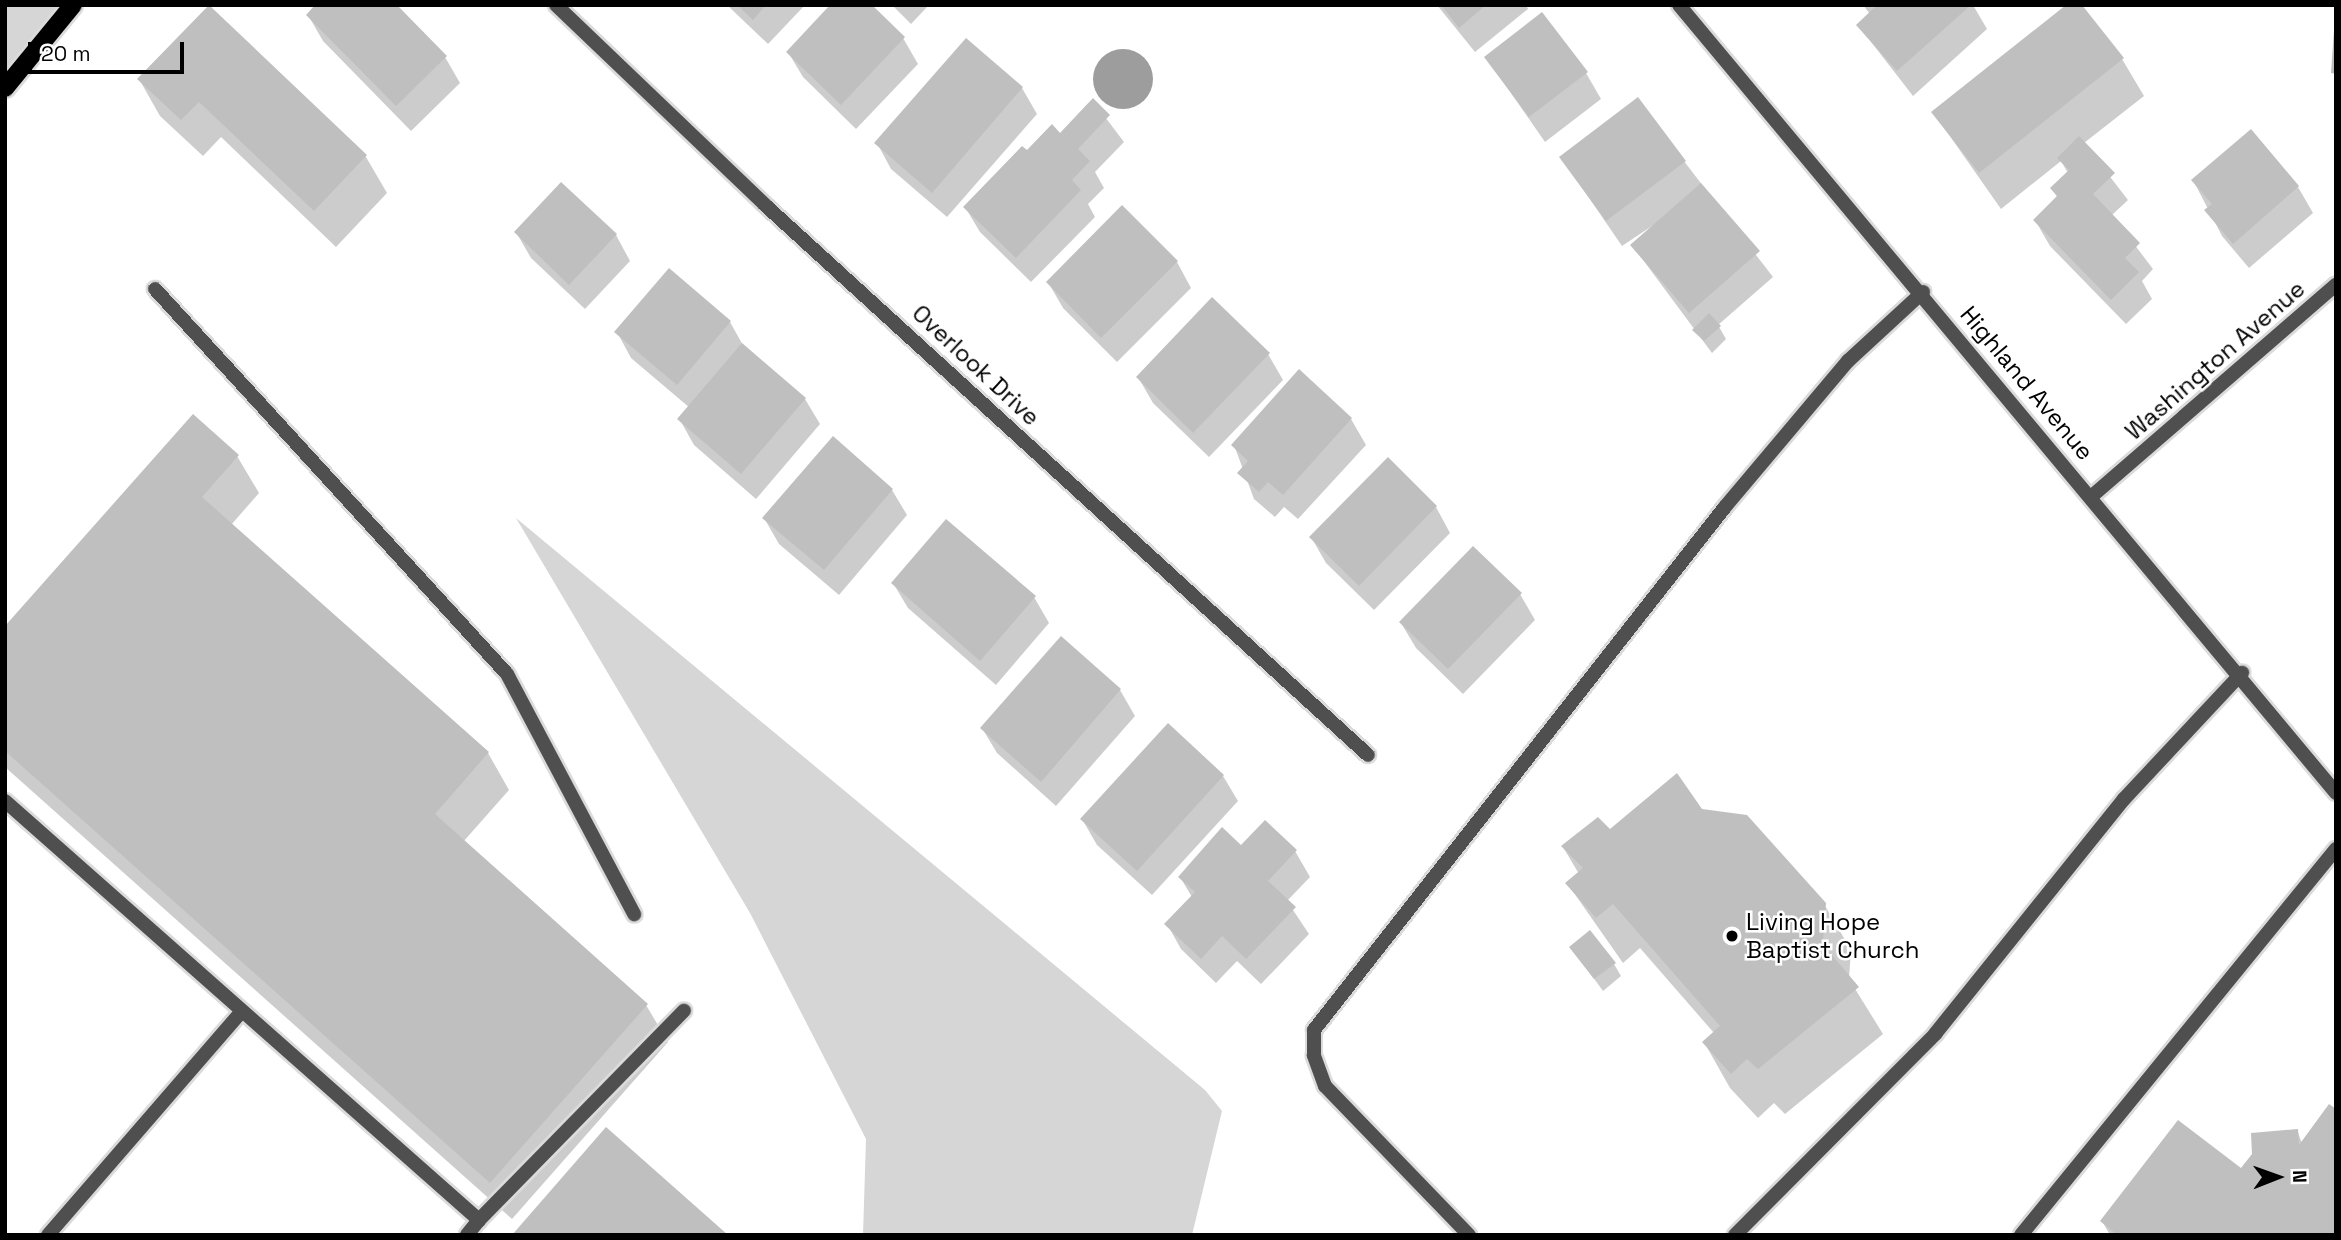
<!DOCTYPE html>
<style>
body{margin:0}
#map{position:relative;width:2341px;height:1240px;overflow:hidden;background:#fff;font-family:"Space Grotesk",sans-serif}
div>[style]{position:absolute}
.green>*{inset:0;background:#d6d6d6}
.water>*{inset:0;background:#9d9d9d}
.round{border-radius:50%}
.shadow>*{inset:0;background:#0003}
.building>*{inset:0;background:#bfbfbf}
.roads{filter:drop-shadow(2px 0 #dbdbdb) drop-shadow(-2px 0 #dbdbdb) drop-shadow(0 2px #dbdbdb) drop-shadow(0 -2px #dbdbdb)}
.service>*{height:14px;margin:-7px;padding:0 7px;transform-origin:7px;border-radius:7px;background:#4f4f4f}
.minor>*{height:14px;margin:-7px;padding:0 7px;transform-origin:7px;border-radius:7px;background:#4f4f4f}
.tertiary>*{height:14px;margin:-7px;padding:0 7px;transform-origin:7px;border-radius:7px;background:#4f4f4f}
.primary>*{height:18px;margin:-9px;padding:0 9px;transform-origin:9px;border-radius:9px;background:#000}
.dots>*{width:19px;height:19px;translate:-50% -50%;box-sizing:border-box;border:4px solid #fff;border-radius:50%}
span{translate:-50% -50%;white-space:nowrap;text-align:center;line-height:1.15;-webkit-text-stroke:5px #fff;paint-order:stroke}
.street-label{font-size:24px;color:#000}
.poi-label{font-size:24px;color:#000}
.left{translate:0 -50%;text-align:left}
.frame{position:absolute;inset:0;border:7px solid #000;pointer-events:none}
.north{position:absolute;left:2243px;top:1142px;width:70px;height:70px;-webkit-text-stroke:5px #fff;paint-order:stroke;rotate:89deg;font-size:19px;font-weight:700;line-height:28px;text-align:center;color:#000}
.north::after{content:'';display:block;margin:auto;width:24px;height:32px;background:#000;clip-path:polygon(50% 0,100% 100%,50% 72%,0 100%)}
.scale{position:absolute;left:28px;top:42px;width:156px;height:32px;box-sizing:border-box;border:4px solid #000;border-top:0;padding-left:9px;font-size:21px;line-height:24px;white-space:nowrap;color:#000;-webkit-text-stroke:5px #fff;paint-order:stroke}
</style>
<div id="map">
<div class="green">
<div style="clip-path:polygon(5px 5px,73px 5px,5px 88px)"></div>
<div style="clip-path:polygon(516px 518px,1205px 1090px,1222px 1111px,1192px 1235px,863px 1235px,866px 1139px,750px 913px)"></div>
</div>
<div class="water">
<div class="round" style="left:1093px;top:49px;width:60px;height:60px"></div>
</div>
<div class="shadow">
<div style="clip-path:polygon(727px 5px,805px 5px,768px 44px)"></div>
<div style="clip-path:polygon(892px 5px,929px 5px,911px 24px)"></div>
<div style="clip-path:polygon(1437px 5px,1526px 5px,1528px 9px,1475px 52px)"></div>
<div style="clip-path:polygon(1863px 5px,1973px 5px,1987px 29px,1913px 96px,1858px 25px,1870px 14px)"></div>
<div style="clip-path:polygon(208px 7px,366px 157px,387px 193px,336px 247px,221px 137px,203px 156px,160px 116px,139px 79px)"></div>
<div style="clip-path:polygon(308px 15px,445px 57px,460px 83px,411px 131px,323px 41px)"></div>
<div style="clip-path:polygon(903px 38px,918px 64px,856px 129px,803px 77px,788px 52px)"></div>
<div style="clip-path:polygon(966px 40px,1022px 88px,1037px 114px,947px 217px,891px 169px,877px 143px)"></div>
<div style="clip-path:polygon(1486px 57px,1586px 73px,1601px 99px,1545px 142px)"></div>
<div style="clip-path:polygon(2122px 59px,2144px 96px,2084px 143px,2128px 200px,2112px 215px,2153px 269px,2142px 281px,2152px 299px,2126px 324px,2050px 246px,2035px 220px,2058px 198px,2052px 189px,2068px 173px,2061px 161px,2001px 209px,1933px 112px)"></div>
<div style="clip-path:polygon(1637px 100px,1773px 277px,1718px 325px,1726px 339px,1712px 353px,1632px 245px,1661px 220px,1622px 246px,1561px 157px)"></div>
<div style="clip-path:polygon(1093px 101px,1124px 142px,1095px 172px,1104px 188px,1088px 204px,1095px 217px,1031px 282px,980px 232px,965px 207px,1060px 135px)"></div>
<div style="clip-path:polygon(2193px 180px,2298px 187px,2313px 213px,2249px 268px,2222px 236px)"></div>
<div style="clip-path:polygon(516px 232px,616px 235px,630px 261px,585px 309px,531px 258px)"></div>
<div style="clip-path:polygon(1177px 262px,1191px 288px,1117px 362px,1063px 308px,1048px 282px)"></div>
<div style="clip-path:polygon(730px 322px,744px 347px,805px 399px,820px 424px,756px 499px,694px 445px,680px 420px,690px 408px,631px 358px,617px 332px)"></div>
<div style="clip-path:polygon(1268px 354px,1283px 380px,1209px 457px,1153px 403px,1138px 377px)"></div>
<div style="clip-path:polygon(1351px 419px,1366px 445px,1298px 519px,1284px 507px,1275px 517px,1254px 499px,1234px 445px)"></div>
<div style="clip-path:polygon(237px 456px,259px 493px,231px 525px,488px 753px,509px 790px,463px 842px,646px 1005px,668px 1042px,512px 1219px,5px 767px,5px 628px)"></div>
<div style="clip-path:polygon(892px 490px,907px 515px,839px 595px,779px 544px,764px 518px)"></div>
<div style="clip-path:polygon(1436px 507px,1450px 533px,1374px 610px,1326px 563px,1311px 537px)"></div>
<div style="clip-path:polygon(893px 583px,1034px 597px,1049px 623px,996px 685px,908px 608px)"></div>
<div style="clip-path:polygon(1520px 594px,1535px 620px,1463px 694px,1416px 648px,1401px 623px)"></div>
<div style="clip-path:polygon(1062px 638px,1120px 690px,1135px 716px,1056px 806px,997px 753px,982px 728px)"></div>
<div style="clip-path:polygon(1223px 776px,1238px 801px,1152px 895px,1097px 845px,1082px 819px)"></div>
<div style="clip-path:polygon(1701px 811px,1824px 904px,1851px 950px,1849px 979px,1883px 1034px,1785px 1114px,1774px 1103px,1758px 1118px,1730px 1088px,1704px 1042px,1714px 1033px,1640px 948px,1623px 963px,1567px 883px,1579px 874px,1563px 847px)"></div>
<div style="clip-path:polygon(1295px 851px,1310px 877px,1287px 901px,1309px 934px,1261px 984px,1237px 961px,1216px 983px,1181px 949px,1167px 924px,1192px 897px,1180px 877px)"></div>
<div style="clip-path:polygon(1571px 947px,1614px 964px,1621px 976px,1603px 991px)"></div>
<div style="clip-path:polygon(2297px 1130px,2336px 1235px,2110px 1235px,2102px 1221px,2241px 1171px)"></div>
</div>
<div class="building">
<div style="clip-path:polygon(209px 5px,367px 155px,314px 211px,199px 102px,181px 120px,137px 79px)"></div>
<div style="clip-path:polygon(315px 5px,397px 5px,447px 56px,396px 106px,306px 15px)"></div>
<div style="clip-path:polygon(737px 5px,766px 5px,753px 20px)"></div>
<div style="clip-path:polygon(830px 5px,872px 5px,905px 37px,841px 105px,786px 52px)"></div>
<div style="clip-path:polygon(1441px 5px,1486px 5px,1459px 28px)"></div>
<div style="clip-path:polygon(1877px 5px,1971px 5px,1897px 71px,1856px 25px)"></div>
<div style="clip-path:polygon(2066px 5px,2082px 5px,2124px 58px,1979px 173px,1931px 112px)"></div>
<div style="clip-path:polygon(1542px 12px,1588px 72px,1529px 117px,1484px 57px)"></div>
<div style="clip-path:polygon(2334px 30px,2336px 30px,2336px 74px,2331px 73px)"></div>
<div style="clip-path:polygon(966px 38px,1023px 87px,932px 193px,874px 143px)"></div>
<div style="clip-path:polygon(1638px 97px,1686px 161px,1606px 221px,1559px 157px)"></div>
<div style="clip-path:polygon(1093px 98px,1110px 115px,1078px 149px,1090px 161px,1072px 180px,1081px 190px,1016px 258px,963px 207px,1022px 146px,1027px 150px,1052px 124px,1060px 133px)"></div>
<div style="clip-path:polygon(2251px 129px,2299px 186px,2233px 244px,2204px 210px,2212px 204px,2191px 180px)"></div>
<div style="clip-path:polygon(2079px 136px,2115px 173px,2093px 194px,2140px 243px,2125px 258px,2139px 272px,2111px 300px,2033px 220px,2057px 196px,2050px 188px,2069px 170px,2057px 158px)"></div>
<div style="clip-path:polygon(561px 182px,617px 234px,569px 285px,514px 232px)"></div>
<div style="clip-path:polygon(1701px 183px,1760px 251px,1689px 313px,1630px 245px)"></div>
<div style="clip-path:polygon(1122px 205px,1178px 261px,1101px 338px,1046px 282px)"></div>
<div style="clip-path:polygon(669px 268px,731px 321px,677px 385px,614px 332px)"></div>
<div style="clip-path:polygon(1212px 297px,1270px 353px,1193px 433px,1136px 377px)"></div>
<div style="clip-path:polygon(1709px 313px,1721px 326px,1704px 341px,1692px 330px)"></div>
<div style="clip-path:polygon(742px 343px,806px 398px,741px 474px,677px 419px)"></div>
<div style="clip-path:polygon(1299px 369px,1352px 418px,1283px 495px,1268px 482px,1259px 492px,1237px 473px,1248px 461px,1231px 445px)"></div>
<div style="clip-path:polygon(193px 414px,239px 455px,202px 497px,489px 752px,435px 814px,648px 1004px,490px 1183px,5px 751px,5px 626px)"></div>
<div style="clip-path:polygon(833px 436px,893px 489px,824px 570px,762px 518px)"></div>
<div style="clip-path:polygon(1388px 457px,1437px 506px,1359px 586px,1309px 537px)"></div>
<div style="clip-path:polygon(946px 519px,1036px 596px,980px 661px,891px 583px)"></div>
<div style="clip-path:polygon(1473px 546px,1522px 593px,1448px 669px,1399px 622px)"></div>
<div style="clip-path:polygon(1061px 636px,1121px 689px,1041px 782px,980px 728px)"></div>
<div style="clip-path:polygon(1168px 723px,1224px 775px,1137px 871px,1080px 819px)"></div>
<div style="clip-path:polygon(1677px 773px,1702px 809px,1747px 815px,1826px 903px,1822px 954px,1831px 954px,1859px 987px,1758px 1069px,1747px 1059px,1731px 1074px,1702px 1042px,1720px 1026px,1613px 904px,1596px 918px,1565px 883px,1583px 868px,1561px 846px,1598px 817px,1610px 829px)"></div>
<div style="clip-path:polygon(1265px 820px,1297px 850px,1268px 881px,1296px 907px,1246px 959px,1222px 936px,1201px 959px,1164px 924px,1195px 892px,1178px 877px,1222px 827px,1241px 845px)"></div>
<div style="clip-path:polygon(1590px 930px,1616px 963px,1594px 979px,1569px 947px)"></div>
<div style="clip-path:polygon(2329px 1104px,2336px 1109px,2336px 1235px,2117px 1235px,2100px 1221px,2178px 1120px,2241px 1168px,2252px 1154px,2251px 1133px,2298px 1129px,2299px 1145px)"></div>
<div style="clip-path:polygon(606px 1127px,728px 1235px,512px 1235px)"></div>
</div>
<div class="roads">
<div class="service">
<div style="left:155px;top:289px;width:522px;rotate:47.56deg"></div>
<div style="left:507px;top:674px;width:272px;rotate:62.1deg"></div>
<div style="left:5px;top:801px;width:633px;rotate:41.48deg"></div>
<div style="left:479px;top:1220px;width:19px;rotate:129deg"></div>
<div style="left:479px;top:1220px;width:293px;rotate:-45.6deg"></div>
<div style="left:48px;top:1235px;width:296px;rotate:-49.1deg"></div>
<div style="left:1469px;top:1235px;width:207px;rotate:-134deg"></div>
<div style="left:1325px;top:1086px;width:33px;rotate:-110deg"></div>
<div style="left:1314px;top:1055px;width:25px;rotate:-90deg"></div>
<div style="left:1314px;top:1030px;width:665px;rotate:-51.84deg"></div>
<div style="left:1725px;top:507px;width:191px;rotate:-49.9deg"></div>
<div style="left:1848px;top:361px;width:102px;rotate:-42.6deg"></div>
<div style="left:1735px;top:1235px;width:284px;rotate:-45.1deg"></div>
<div style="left:1935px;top:1034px;width:302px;rotate:-51.2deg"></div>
<div style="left:2124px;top:799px;width:173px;rotate:-46.9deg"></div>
<div style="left:2021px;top:1235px;width:498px;rotate:-50.8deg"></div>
</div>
<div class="minor">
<div style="left:556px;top:5px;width:289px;rotate:43.7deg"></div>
<div style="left:765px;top:205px;width:816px;rotate:42.37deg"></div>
<div style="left:2092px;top:496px;width:323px;rotate:-40.9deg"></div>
</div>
<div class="tertiary">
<div style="left:1679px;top:5px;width:1026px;rotate:50.18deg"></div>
</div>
<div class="primary">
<div style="left:5px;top:88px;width:107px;rotate:-50.7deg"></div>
</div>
</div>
<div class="dots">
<div style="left:1732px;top:936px;background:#000"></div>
</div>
<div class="street-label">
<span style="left:2215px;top:360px;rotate:-41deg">Washington Avenue</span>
<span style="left:976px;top:365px;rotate:43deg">Overlook Drive</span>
<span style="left:2027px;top:383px;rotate:50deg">Highland Avenue</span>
</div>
<div class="poi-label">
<span class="left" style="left:1746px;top:936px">Living Hope<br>Baptist Church</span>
</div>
<div class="frame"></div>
<div class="north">N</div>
<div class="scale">20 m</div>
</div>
